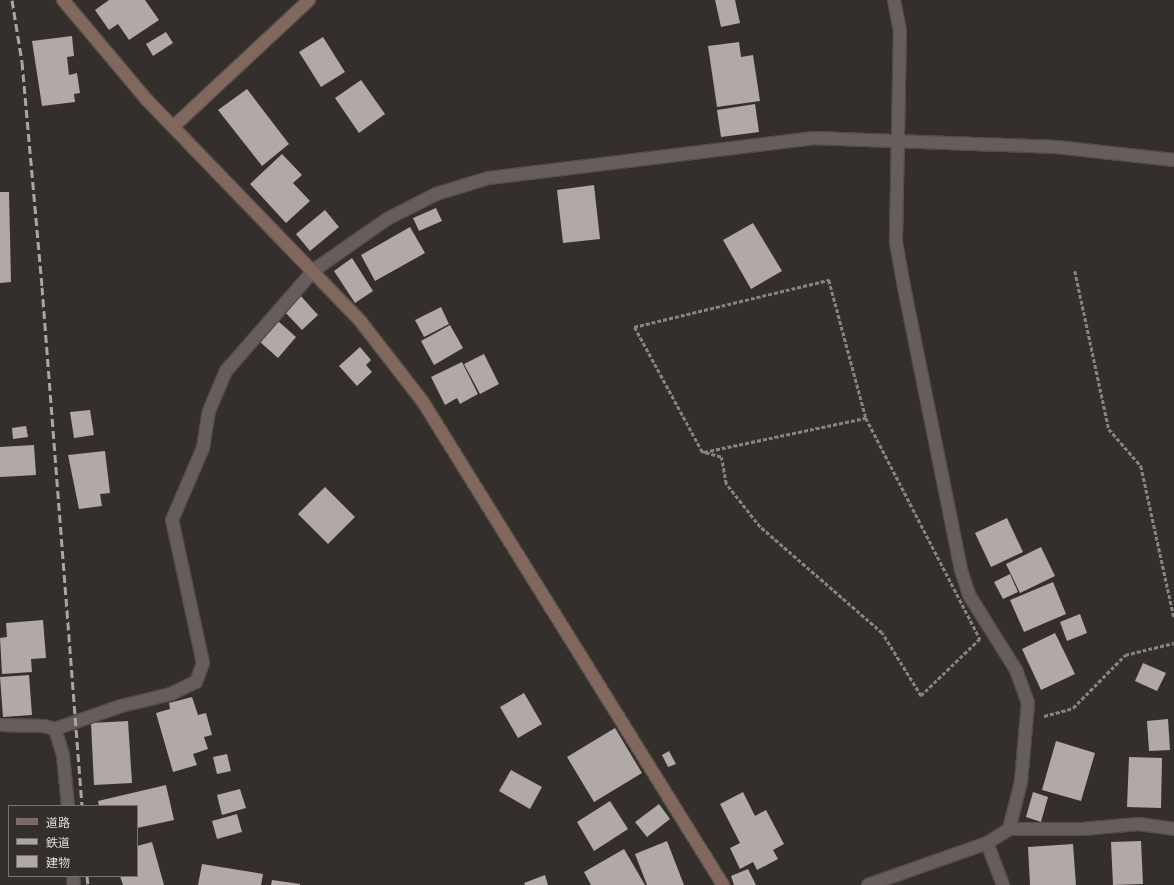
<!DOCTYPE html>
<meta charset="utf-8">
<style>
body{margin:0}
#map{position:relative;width:1174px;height:885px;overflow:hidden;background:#352f2c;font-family:Arial,"Noto Sans JP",sans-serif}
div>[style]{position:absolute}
.building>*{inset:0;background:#b0a9a6}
.path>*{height:2.5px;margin-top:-1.25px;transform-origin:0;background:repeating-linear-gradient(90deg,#898481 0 4px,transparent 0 6px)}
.roads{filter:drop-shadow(1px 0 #534e4c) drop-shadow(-1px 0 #534e4c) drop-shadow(0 1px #534e4c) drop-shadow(0 -1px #534e4c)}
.street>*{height:12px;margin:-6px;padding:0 6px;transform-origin:6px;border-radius:6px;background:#655e5c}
.secondary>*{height:12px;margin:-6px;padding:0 6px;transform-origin:6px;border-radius:6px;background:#82675d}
.rail>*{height:3px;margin-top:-1.5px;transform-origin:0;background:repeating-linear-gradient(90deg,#aaa6a3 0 8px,transparent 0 12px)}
span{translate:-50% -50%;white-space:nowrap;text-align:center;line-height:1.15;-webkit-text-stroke:4px #352f2c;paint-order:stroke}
.legend{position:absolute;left:8px;top:805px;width:130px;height:72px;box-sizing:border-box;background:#352f2c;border:1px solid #797471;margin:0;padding:5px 7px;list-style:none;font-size:12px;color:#dfdbd9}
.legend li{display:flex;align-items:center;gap:8px;height:20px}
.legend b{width:20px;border:1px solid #797471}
</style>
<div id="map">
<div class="building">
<div style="clip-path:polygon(109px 0,145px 0,159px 20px,129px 40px,118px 24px,109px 30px,95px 10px)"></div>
<div style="clip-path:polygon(715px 0,735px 0,740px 23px,721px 27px)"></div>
<div style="clip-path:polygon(166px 32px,173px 43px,153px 56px,146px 44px)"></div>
<div style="clip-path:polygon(72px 36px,74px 56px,67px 57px,69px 75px,77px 73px,80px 93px,74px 94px,75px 102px,42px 106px,32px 41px)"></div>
<div style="clip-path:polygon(323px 37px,345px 72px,321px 87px,299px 52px)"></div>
<div style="clip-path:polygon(739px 42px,741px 57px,753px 55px,760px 101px,717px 107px,708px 46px)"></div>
<div style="clip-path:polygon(361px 80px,385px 114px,359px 133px,335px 98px)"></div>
<div style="clip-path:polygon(247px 89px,289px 144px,262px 166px,218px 110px)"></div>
<div style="clip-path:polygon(755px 104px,759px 132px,721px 137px,717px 110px)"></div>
<div style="clip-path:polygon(282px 154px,302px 175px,293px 183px,310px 201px,286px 223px,250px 184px)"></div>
<div style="clip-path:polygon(594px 185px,600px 239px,563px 243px,557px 190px)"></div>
<div style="clip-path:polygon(0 192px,9px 192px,11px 282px,0 283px)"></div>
<div style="clip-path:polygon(436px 208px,442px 221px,419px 231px,413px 218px)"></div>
<div style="clip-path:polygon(325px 210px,339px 227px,310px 251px,296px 234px)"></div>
<div style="clip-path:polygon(753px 223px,782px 271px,751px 289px,723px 240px)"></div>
<div style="clip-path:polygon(410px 227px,425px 253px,375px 281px,361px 255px)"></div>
<div style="clip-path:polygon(352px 258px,373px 291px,355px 303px,334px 271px)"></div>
<div style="clip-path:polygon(299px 294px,318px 315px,302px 330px,283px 310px)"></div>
<div style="clip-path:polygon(441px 307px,449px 324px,424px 337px,415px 320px)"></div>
<div style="clip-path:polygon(278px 321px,296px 337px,278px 358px,259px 341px)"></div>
<div style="clip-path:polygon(450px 325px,463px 348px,434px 365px,421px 341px)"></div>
<div style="clip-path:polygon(360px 347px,371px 360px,366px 365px,372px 372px,357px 386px,339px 366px)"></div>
<div style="clip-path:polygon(484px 354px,499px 384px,480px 394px,464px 364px)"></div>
<div style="clip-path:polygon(462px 362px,478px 394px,460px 404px,457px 398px,445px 405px,431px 377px)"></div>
<div style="clip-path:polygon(90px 410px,94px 435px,74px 438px,70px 412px)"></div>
<div style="clip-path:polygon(26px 426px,28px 437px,13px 439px,12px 428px)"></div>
<div style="clip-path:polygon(34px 445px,36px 475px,0 477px,0 447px)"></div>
<div style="clip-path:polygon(105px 451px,110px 493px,100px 494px,102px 506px,79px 509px,68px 455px)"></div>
<div style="clip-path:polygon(325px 487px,355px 517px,328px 544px,298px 514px)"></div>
<div style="clip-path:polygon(1007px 518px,1023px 552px,991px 567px,975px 533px)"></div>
<div style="clip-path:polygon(1041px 547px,1055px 576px,1020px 593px,1006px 564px)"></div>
<div style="clip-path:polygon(1010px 574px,1018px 592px,1003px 599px,994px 582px)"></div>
<div style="clip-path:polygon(1053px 582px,1066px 614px,1024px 632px,1010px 600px)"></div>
<div style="clip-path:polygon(1080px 614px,1087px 633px,1067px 641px,1060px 622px)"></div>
<div style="clip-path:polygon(43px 620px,46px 658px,31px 659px,32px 672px,2px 674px,0 638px,7px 637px,6px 623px)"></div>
<div style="clip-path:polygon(1055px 633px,1075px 674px,1041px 690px,1022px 649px)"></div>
<div style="clip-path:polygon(1143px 663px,1166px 673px,1157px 691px,1135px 681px)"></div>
<div style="clip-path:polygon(29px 675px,32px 715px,3px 717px,0 677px)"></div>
<div style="clip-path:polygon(524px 693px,542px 724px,518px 738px,500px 707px)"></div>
<div style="clip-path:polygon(192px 697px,198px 715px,206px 713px,212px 735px,204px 737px,208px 749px,193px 754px,197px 765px,173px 772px,156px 713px,170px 709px,169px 703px)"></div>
<div style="clip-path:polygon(1168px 719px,1170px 750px,1149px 751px,1147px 721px)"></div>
<div style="clip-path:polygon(128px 721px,132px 783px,94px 785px,91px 723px)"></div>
<div style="clip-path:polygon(615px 728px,642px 773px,594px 802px,567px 757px)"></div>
<div style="clip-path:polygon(1056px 741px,1095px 753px,1081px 801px,1042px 790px)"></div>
<div style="clip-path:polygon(669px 751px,676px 764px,668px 767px,662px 755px)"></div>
<div style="clip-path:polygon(227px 754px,231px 771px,217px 774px,213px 757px)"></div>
<div style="clip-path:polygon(1129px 757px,1162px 758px,1161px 808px,1127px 807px)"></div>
<div style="clip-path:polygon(511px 770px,542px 787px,530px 809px,499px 791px)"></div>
<div style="clip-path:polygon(166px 785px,174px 820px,137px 828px,137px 806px,99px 806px,98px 801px)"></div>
<div style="clip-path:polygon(240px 789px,246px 808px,222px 815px,217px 795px)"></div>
<div style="clip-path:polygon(743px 792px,755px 816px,766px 810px,784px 844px,773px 850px,778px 859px,757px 870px,753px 862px,740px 869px,730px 848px,740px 843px,720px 804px)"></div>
<div style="clip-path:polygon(1033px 792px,1048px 797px,1041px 822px,1026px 817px)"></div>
<div style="clip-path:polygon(610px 801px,628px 829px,594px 851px,577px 822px)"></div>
<div style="clip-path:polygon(659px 804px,670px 819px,647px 837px,635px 822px)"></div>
<div style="clip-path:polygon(237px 814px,242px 832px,217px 839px,212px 821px)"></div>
<div style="clip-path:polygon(667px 841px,684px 885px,647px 885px,635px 854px)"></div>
<div style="clip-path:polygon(1141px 841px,1143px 884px,1113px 885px,1111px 842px)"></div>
<div style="clip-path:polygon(152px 842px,164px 885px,123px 885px,120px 876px,137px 876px,137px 846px)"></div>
<div style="clip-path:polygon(1073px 844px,1076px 885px,1030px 885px,1028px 847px)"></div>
<div style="clip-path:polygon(624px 849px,645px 885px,591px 885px,584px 872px)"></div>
<div style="clip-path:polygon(202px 864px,263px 874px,261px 885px,198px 885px)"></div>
<div style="clip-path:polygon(748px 869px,756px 885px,734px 885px,731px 876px)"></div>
<div style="clip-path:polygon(545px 875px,548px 885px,525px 885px,524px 883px)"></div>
<div style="clip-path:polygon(272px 880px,300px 884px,300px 885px,271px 885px)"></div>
</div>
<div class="path">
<div style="left:1075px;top:271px;width:162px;rotate:77.9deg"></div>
<div style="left:1109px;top:429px;width:49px;rotate:49.1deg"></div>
<div style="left:1141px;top:466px;width:155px;rotate:77.7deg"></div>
<div style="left:829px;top:280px;width:143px;rotate:75deg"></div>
<div style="left:866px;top:418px;width:249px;rotate:62.7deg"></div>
<div style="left:980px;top:639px;width:82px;rotate:136deg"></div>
<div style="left:921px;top:696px;width:74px;rotate:-121.8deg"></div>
<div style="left:882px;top:633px;width:162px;rotate:-139deg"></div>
<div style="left:760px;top:527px;width:55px;rotate:-128.3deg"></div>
<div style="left:726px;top:484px;width:27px;rotate:-100deg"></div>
<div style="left:721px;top:457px;width:20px;rotate:-165deg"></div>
<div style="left:702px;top:452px;width:142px;rotate:-118.5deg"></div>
<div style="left:634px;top:327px;width:201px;rotate:-13.6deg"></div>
<div style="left:704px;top:452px;width:166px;rotate:-11.9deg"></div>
<div style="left:1044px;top:716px;width:30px;rotate:-15deg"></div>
<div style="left:1073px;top:708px;width:74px;rotate:-45.5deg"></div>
<div style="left:1125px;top:655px;width:50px;rotate:-13.8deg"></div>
</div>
<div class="roads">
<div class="street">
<div style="left:894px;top:0;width:31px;rotate:79deg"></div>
<div style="left:900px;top:30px;width:212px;rotate:91.1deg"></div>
<div style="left:896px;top:242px;width:46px;rotate:79.9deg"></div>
<div style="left:904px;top:287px;width:289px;rotate:78.6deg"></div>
<div style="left:961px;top:570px;width:26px;rotate:72deg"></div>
<div style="left:969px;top:595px;width:89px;rotate:57.9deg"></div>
<div style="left:1016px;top:670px;width:35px;rotate:70deg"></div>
<div style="left:1028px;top:703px;width:79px;rotate:95.1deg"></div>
<div style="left:1021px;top:782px;width:49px;rotate:104.3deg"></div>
<div style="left:0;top:725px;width:44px;rotate:1.3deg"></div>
<div style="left:44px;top:726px;width:11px;rotate:15deg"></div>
<div style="left:68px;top:806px;width:51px;rotate:-95.6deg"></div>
<div style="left:63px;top:755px;width:27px;rotate:-107deg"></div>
<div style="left:55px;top:729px;width:70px;rotate:-19.2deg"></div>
<div style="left:121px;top:706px;width:51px;rotate:-13.5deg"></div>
<div style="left:171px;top:694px;width:28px;rotate:-26deg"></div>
<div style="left:196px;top:682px;width:20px;rotate:-70deg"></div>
<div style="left:203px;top:663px;width:146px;rotate:-102.2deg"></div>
<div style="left:172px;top:520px;width:78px;rotate:-66.7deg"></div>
<div style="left:203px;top:448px;width:37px;rotate:-81deg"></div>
<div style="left:209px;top:411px;width:43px;rotate:-67deg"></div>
<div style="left:226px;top:371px;width:134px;rotate:-48.9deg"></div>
<div style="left:314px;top:270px;width:89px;rotate:-34.9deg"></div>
<div style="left:387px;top:219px;width:55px;rotate:-27deg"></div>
<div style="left:436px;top:194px;width:55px;rotate:-16.8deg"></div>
<div style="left:489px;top:178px;width:326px;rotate:-7deg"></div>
<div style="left:813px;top:138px;width:243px;rotate:2.1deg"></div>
<div style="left:1056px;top:147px;width:119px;rotate:6.3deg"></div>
<div style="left:987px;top:843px;width:45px;rotate:69.1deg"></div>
<div style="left:73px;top:876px;width:9px;rotate:84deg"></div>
<div style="left:868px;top:885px;width:126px;rotate:-19.4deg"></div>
<div style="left:987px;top:843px;width:26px;rotate:-32deg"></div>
<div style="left:1009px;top:829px;width:73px"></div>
<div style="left:1082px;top:829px;width:57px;rotate:-5deg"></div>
<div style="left:1139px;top:824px;width:35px;rotate:8deg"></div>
</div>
<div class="secondary">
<div style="left:63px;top:0;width:129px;rotate:50deg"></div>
<div style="left:146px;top:99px;width:310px;rotate:46deg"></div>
<div style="left:361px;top:322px;width:101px;rotate:52.2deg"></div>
<div style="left:423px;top:402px;width:569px;rotate:58.15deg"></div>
<div style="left:174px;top:126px;width:185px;rotate:-43deg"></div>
</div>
</div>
<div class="rail">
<div style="left:12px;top:0;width:63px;rotate:80.8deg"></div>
<div style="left:22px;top:62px;width:226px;rotate:84.9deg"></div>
<div style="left:42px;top:287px;width:521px;rotate:85.59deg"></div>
<div style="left:87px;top:876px;width:9px;rotate:84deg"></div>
</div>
<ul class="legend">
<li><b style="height:5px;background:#82675d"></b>道路</li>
<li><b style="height:5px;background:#aaa6a3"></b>鉄道</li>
<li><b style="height:11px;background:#b0a9a6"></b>建物</li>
</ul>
</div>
